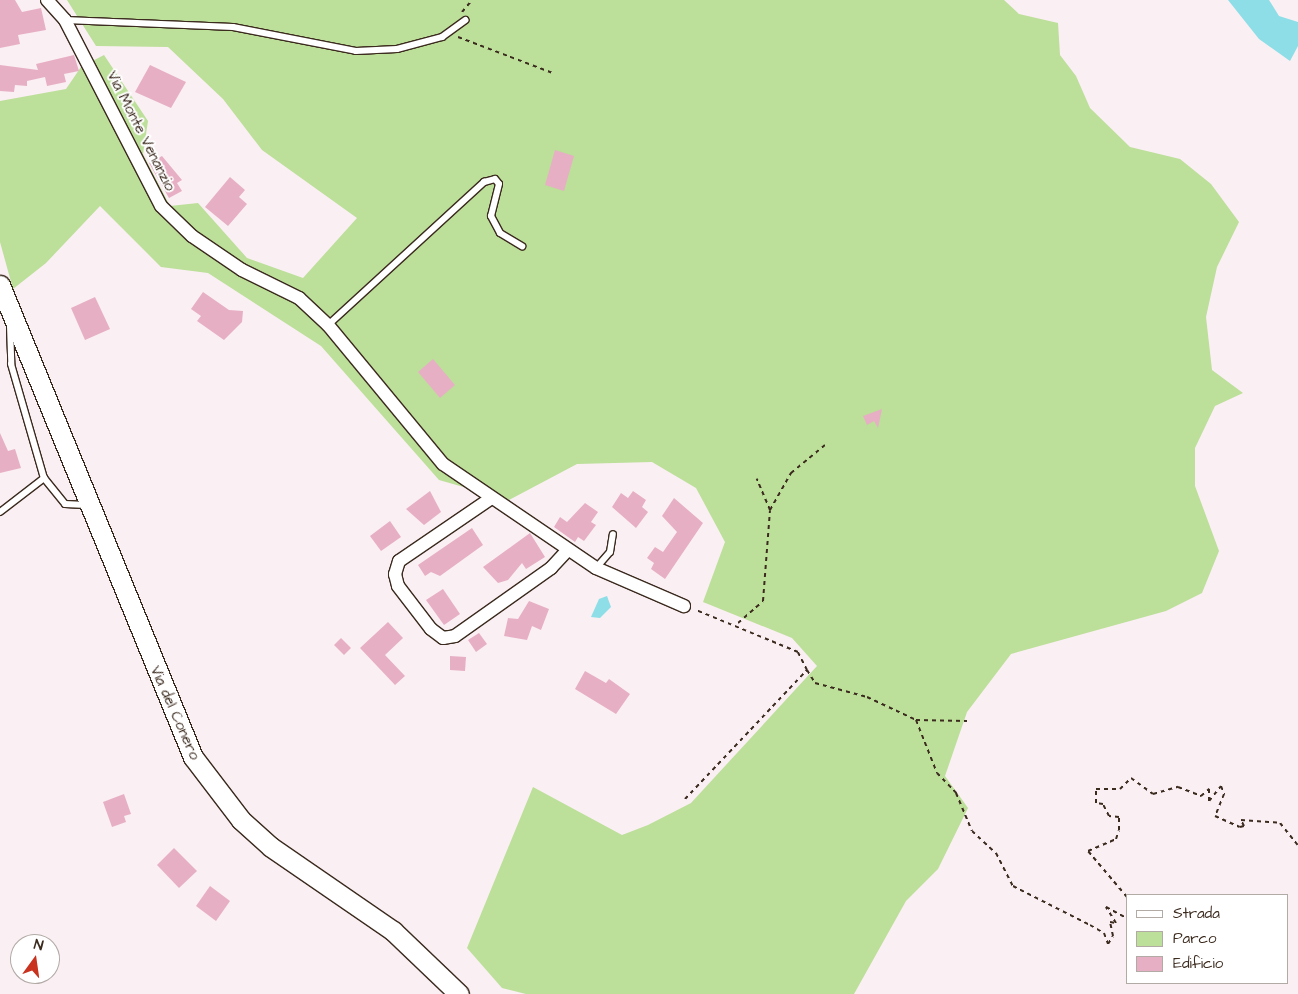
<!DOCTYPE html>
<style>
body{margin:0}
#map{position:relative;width:1298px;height:994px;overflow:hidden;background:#faeff3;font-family:"Architects Daughter",sans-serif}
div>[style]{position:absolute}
.green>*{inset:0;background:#bcdf99}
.water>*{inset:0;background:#8ddee7}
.building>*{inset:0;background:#e7afc4}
.path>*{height:2px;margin-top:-1px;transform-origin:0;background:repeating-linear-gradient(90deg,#3b2a1e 0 4px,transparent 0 8px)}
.roads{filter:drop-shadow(1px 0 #3b2a1e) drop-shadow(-1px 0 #3b2a1e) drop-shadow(0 1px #3b2a1e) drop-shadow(0 -1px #3b2a1e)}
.service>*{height:6px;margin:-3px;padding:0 3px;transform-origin:3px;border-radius:3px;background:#fff}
.minor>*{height:12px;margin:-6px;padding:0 6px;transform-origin:6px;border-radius:6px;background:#fff}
.secondary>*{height:19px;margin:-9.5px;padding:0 9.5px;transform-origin:9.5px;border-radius:9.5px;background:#fff}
span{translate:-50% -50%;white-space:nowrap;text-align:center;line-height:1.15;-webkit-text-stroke:4px #fff;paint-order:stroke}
.street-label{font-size:15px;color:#3b2a1e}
.legend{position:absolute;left:1126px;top:894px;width:162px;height:90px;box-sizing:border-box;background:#fff;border:1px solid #b1aaa5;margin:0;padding:6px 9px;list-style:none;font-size:15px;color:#3b2a1e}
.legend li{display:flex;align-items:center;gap:10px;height:25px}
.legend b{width:25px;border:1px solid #b1aaa5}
.north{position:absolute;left:10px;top:934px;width:50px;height:50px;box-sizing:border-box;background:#fff;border:1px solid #b1aaa5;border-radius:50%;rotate:14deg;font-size:14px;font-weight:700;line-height:20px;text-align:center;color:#3b2a1e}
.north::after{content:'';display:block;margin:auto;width:18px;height:22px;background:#c8321e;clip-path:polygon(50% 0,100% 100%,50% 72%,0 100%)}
</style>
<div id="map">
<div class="green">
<div style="clip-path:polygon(67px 0,1004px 0,1019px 14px,1058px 23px,1060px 55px,1076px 76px,1090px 108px,1130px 147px,1180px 159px,1211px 184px,1239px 222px,1217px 267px,1206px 317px,1212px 370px,1243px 393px,1215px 406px,1195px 448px,1195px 486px,1219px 551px,1202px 593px,1166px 611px,1011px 654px,967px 712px,945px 776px,968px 808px,938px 869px,906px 901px,854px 994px,526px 994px,502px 988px,467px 948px,533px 787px,622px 835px,648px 825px,691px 803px,817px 666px,792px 638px,703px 602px,725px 542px,696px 488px,652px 462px,577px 464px,509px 500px,439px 480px,321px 346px,208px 273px,161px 267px,100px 206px,46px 263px,13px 289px,0 242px,0 101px,66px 89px,81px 67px,104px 55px,148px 121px,143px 154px,170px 206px,198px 203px,247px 258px,303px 278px,357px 218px,262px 150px,223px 99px,168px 47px,96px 46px)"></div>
</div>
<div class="water">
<div style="clip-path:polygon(1228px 0,1269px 0,1279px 16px,1298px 22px,1298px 46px,1290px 61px,1259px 39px)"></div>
<div style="clip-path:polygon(607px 596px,611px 607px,600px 618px,591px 617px,599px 599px)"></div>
</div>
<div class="building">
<div style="clip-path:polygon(0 0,15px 0,22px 12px,41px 8px,46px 30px,18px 35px,20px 44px,0 48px)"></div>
<div style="clip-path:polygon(74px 55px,79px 71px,64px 74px,66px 82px,47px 86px,45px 77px,27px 81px,27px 86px,15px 85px,14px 92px,0 91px,0 65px,38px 70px,36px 64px)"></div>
<div style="clip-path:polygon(150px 65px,186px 82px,171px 108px,135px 92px)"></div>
<div style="clip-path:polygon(555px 150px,574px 156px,564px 191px,545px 185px)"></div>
<div style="clip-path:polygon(162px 156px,182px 180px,177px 183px,182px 191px,169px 198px,149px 163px)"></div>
<div style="clip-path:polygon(230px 177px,245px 190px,239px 197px,247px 204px,228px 226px,205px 207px)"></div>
<div style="clip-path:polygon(203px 292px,229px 310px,243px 311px,242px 322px,224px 340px,197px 321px,201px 316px,191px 309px)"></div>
<div style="clip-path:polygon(95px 297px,110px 329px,85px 340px,71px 308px)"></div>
<div style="clip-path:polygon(433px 359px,455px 385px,440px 398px,418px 372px)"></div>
<div style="clip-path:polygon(882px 409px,878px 428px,874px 421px,867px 425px,863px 416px)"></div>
<div style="clip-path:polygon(0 433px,8px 451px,15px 449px,21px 468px,0 473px)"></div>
<div style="clip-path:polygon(430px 491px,441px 512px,424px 525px,406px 509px)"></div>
<div style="clip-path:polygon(633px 491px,646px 500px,642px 507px,648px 512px,636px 528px,612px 507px,621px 493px,628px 498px)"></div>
<div style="clip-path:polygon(674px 498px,703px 523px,665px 579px,651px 569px,654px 563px,647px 558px,655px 547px,663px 552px,677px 532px,662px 516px)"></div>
<div style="clip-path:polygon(585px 503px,598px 512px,591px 522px,596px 525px,584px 541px,578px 537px,575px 542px,554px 527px,560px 517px,567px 522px)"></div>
<div style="clip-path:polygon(390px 521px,401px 537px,381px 551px,370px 536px)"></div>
<div style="clip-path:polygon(472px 528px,483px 545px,440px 576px,431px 572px,425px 576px,418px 565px)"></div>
<div style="clip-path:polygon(530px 533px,545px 557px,526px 569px,522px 563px,508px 580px,498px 583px,483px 567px)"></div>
<div style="clip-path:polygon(443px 589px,460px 614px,444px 625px,426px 600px)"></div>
<div style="clip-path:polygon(529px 601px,549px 609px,541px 630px,532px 626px,527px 640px,504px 636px,508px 618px,518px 619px)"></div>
<div style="clip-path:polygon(388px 622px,403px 638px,385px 655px,405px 676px,395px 685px,360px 648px)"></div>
<div style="clip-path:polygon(479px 633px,487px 644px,476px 652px,468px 640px)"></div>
<div style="clip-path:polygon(341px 638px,351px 648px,344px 655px,334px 645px)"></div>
<div style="clip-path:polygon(450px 656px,466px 657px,465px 671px,450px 670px)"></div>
<div style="clip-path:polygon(585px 671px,606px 683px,609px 679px,630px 694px,616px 714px,575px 689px)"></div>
<div style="clip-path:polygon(124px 794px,131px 814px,124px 816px,126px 822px,112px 827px,103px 802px)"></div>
<div style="clip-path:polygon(174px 848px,197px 871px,179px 888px,157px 865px)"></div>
<div style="clip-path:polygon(210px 886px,230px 901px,216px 921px,196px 906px)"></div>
</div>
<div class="path">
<div style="left:462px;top:12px;width:16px;rotate:-50deg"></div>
<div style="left:458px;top:37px;width:102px;rotate:20.8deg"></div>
<div style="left:770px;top:510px;width:43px;rotate:-60.4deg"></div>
<div style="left:791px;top:473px;width:44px;rotate:-39.5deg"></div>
<div style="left:738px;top:623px;width:33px;rotate:-41deg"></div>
<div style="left:763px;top:601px;width:91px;rotate:-85.6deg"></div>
<div style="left:770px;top:510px;width:34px;rotate:-113deg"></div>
<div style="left:807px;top:670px;width:15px;rotate:58deg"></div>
<div style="left:815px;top:683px;width:54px;rotate:15.1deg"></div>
<div style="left:867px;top:697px;width:54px;rotate:25.1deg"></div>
<div style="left:916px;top:720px;width:57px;rotate:68.4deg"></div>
<div style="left:937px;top:773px;width:28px;rotate:46deg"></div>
<div style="left:956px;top:793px;width:41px;rotate:67.2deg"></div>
<div style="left:972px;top:831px;width:33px;rotate:43deg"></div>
<div style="left:996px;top:853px;width:37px;rotate:63deg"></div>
<div style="left:1013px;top:886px;width:86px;rotate:26.9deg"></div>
<div style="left:1090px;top:925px;width:16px;rotate:30deg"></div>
<div style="left:1104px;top:933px;width:12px;rotate:70deg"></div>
<div style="left:1108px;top:944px;width:9px;rotate:-58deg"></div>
<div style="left:1113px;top:936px;width:14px;rotate:-102deg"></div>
<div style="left:1110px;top:922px;width:6px;rotate:9deg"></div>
<div style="left:1116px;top:923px;width:19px;rotate:-122deg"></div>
<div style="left:1106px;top:907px;width:24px;rotate:28deg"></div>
<div style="left:916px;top:720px;width:51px;rotate:1.1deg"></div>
<div style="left:685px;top:799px;width:178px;rotate:-46.6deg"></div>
<div style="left:807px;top:670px;width:20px;rotate:-117deg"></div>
<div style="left:798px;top:652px;width:110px;rotate:-157.6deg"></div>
<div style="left:1127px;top:897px;width:60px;rotate:-130.3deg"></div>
<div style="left:1088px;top:851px;width:30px;rotate:-23deg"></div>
<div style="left:1116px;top:839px;width:9px;rotate:-72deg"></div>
<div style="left:1119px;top:830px;width:13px;rotate:-90deg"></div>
<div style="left:1119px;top:817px;width:10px;rotate:-174deg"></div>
<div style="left:1109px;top:816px;width:13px;rotate:-117deg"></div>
<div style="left:1103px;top:804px;width:7px;rotate:-172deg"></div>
<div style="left:1096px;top:803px;width:14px;rotate:-90deg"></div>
<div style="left:1096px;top:789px;width:24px"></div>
<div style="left:1120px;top:789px;width:16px;rotate:-45deg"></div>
<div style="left:1131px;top:778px;width:27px;rotate:36deg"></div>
<div style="left:1153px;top:794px;width:26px;rotate:-16deg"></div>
<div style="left:1178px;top:787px;width:25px;rotate:21deg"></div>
<div style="left:1201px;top:796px;width:11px;rotate:-41deg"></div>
<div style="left:1209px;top:789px;width:12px;rotate:90deg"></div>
<div style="left:1209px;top:801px;width:19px;rotate:-51deg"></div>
<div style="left:1221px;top:786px;width:9px;rotate:69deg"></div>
<div style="left:1224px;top:794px;width:24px;rotate:112deg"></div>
<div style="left:1215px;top:816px;width:27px;rotate:24deg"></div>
<div style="left:1240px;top:827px;width:4px;rotate:-14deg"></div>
<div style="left:1244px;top:826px;width:7px;rotate:-117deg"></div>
<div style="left:1241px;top:820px;width:39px;rotate:4deg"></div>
<div style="left:1280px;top:823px;width:28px;rotate:51deg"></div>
</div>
<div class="roads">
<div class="service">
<div style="left:65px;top:20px;width:168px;rotate:2.4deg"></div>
<div style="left:233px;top:27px;width:125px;rotate:11deg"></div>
<div style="left:356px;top:51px;width:41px;rotate:-2.8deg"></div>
<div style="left:397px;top:49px;width:47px;rotate:-14.9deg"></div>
<div style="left:442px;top:37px;width:29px;rotate:-36deg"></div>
<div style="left:328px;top:325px;width:212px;rotate:-42.5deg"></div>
<div style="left:484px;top:182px;width:11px;rotate:-15deg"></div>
<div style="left:495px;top:179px;width:6px;rotate:51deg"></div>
<div style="left:499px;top:184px;width:33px;rotate:104deg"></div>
<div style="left:491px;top:216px;width:19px;rotate:62deg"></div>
<div style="left:500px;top:233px;width:26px;rotate:31deg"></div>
<div style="left:10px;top:326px;width:38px;rotate:88deg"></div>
<div style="left:11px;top:364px;width:119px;rotate:73.9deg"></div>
<div style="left:44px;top:478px;width:33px;rotate:51deg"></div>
<div style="left:65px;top:504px;width:21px;rotate:3deg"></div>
<div style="left:0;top:512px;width:56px;rotate:-37.7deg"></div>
<div style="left:596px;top:568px;width:21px;rotate:-49deg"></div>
<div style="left:610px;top:552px;width:18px;rotate:-81deg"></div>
</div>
<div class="minor">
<div style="left:47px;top:0;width:27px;rotate:48deg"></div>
<div style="left:65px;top:20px;width:209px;rotate:62.7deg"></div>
<div style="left:161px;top:206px;width:43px;rotate:44.1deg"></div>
<div style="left:192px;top:236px;width:60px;rotate:34.2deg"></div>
<div style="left:242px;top:270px;width:64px;rotate:26.2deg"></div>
<div style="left:299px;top:298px;width:40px;rotate:43deg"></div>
<div style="left:328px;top:325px;width:180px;rotate:50.4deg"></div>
<div style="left:443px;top:464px;width:185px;rotate:34.2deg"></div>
<div style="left:596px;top:568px;width:96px;rotate:23.4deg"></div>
<div style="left:490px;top:499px;width:110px;rotate:145.7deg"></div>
<div style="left:399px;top:561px;width:14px;rotate:107deg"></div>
<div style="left:395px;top:574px;width:12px;rotate:76deg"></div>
<div style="left:398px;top:586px;width:54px;rotate:52.5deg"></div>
<div style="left:431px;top:629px;width:15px;rotate:37deg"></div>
<div style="left:443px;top:638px;width:12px;rotate:-9deg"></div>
<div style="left:455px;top:636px;width:118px;rotate:-35.3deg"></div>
<div style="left:551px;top:568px;width:23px;rotate:-47deg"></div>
</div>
<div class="secondary">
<div style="left:0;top:285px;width:510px;rotate:67.76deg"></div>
<div style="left:193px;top:757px;width:79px;rotate:52.7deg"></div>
<div style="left:241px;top:820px;width:40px;rotate:42deg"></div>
<div style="left:271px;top:847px;width:148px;rotate:34.5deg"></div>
<div style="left:393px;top:931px;width:91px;rotate:43.7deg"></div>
</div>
</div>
<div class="street-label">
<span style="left:141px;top:131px;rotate:63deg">Via Monte Venanzio</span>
<span style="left:175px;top:713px;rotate:66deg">Via del Conero</span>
</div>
<ul class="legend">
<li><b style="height:6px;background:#fff"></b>Strada</li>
<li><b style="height:14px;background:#bcdf99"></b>Parco</li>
<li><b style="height:14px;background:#e7afc4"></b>Edificio</li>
</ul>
<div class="north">N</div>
</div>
